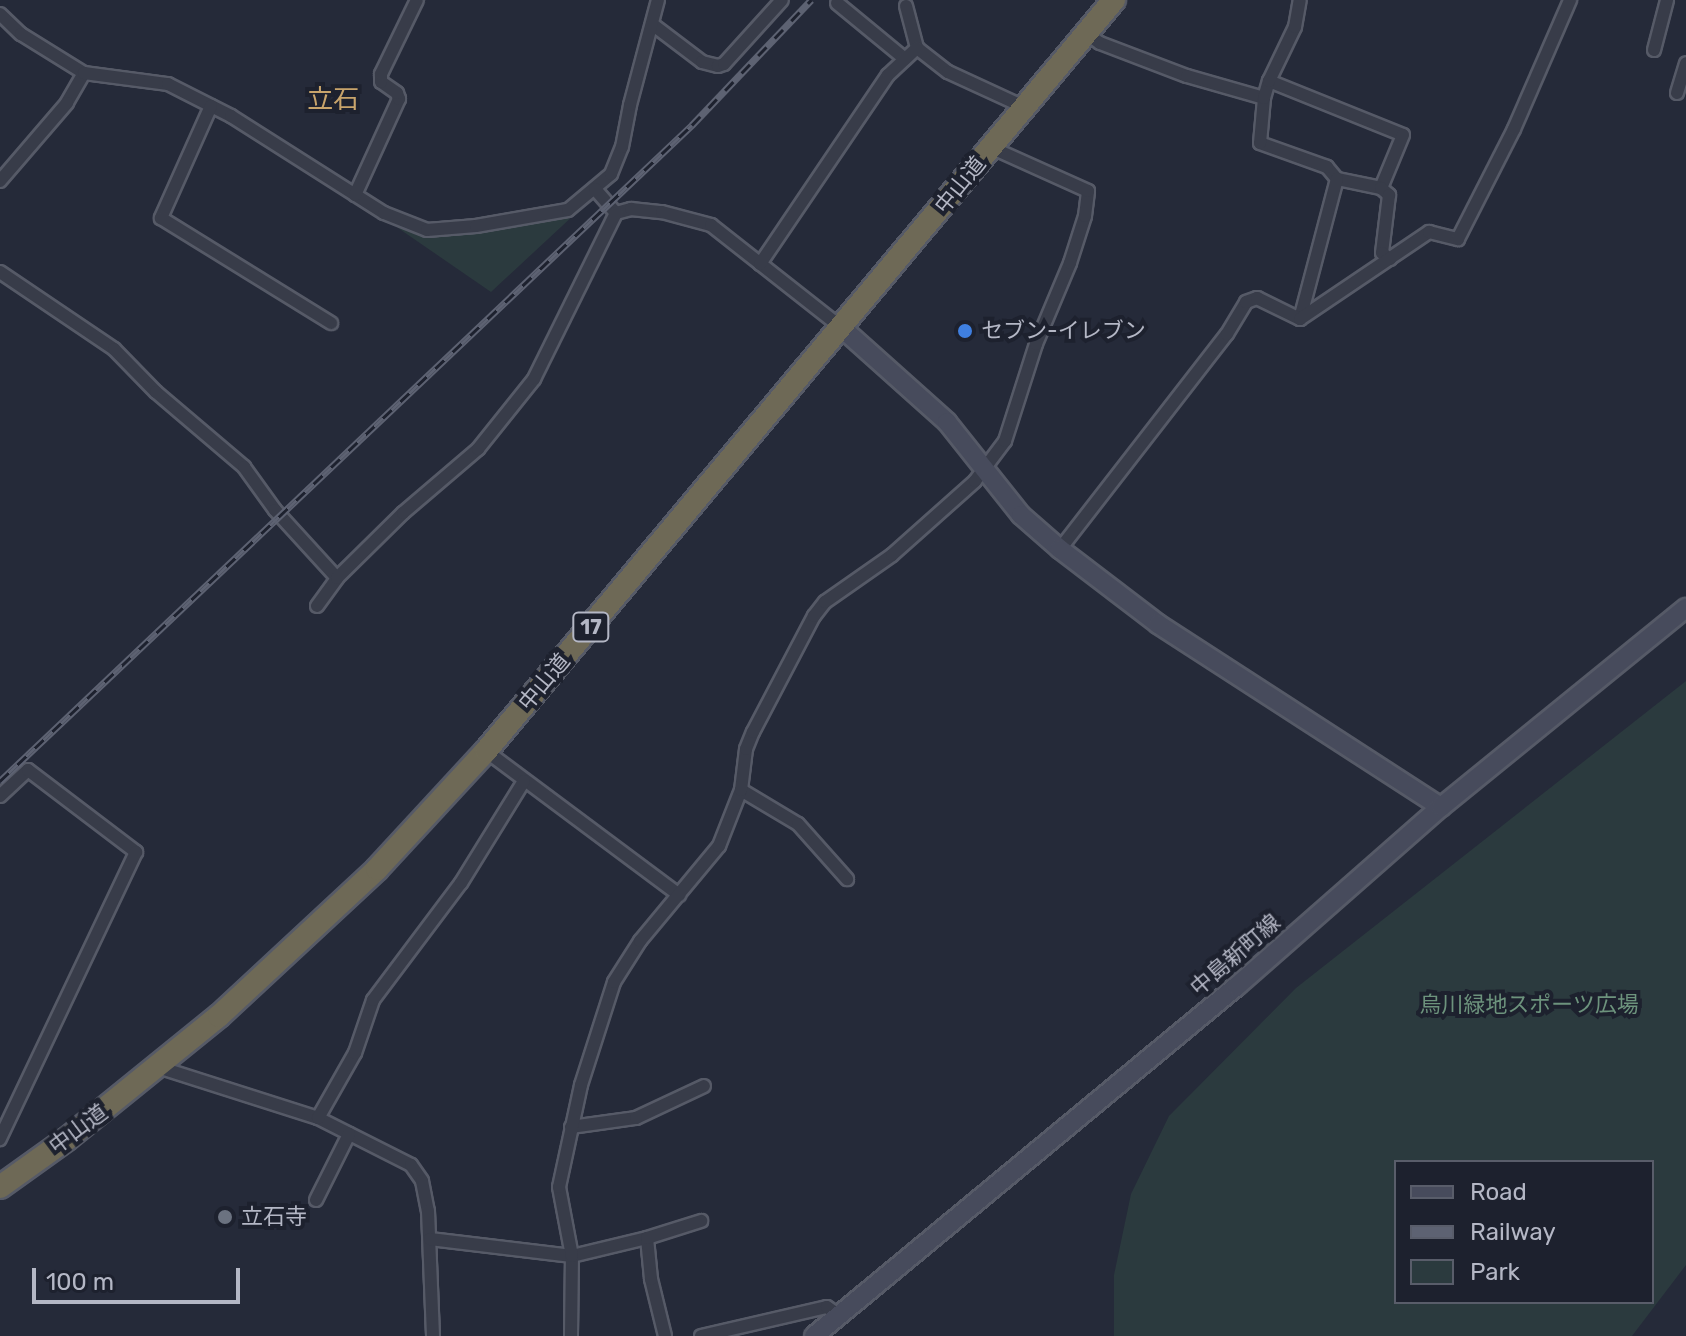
<!DOCTYPE html>
<meta charset="utf-8">
<style>
body{margin:0}
#map{position:relative;width:1686px;height:1336px;overflow:hidden;background:#252a39;font-family:Rubik,"Noto Sans JP",sans-serif}
div>[style]{position:absolute}
.green>*{inset:0;background:#2b3a3e}
.roads{filter:drop-shadow(2px 0 #565a67) drop-shadow(-2px 0 #565a67) drop-shadow(0 2px #565a67) drop-shadow(0 -2px #565a67)}
.street>*{height:12px;margin:-6px;padding:0 6px;transform-origin:6px;border-radius:6px;background:#383c49}
.secondary>*{height:18px;margin:-9px;padding:0 9px;transform-origin:9px;border-radius:9px;background:#474b5c}
.highway>*{height:22px;margin:-11px;padding:0 11px;transform-origin:11px;border-radius:11px;background:#6e6956}
.rail>*{height:7px;margin-top:-3.5px;transform-origin:0;background:repeating-linear-gradient(90deg,#1d212e 0 12px,#5d6272 0 24px);box-sizing:border-box;border-block:2px solid #5d6272}
.dots>*{width:22px;height:22px;translate:-50% -50%;box-sizing:border-box;border:4px solid #1d212e;border-radius:50%}
span{translate:-50% -50%;white-space:nowrap;text-align:center;line-height:1.15;-webkit-text-stroke:8px #1d212e;paint-order:stroke}
.shield-label span{padding:2px 6px;background:#1d212e;border:2px solid;border-radius:6px;-webkit-text-stroke-width:0}
.shield-label{font-size:20px;color:#b4b7c5;font-weight:700}
.street-label{font-size:22px;color:#b4b7c5}
.poi-label{font-size:22px;color:#b4b7c5}
.left{translate:0 -50%;text-align:left}
.park-label{font-size:22px;color:#6d937d}
.quarter-label{font-size:26px;color:#c8a46b}
.legend{position:absolute;left:1394px;top:1160px;width:260px;height:144px;box-sizing:border-box;background:#1d212e;border:2px solid #595d6a;margin:0;padding:10px 14px;list-style:none;font-size:24px;color:#b4b7c5}
.legend li{display:flex;align-items:center;gap:16px;height:40px}
.legend b{width:40px;border:2px solid #595d6a}
.scale{position:absolute;left:32px;top:1268px;width:208px;height:36px;box-sizing:border-box;border:4px solid #b4b7c5;border-top:0;padding-left:10px;font-size:24px;line-height:28px;white-space:nowrap;color:#b4b7c5;-webkit-text-stroke:6px #1d212e;paint-order:stroke}
</style>
<div id="map">
<div class="green">
<div style="clip-path:polygon(572px 212px,575px 214px,491px 292px,398px 228px,448px 235px)"></div>
<div style="clip-path:polygon(evenodd,1686px 681px,1686px 1265px,1632px 1336px,1114px 1336px,1114px 1275px,1131px 1194px,1169px 1116px,1296px 988px,1686px 681px,1396px 1162px,1652px 1162px,1652px 1302px,1396px 1302px,1396px 1162px)"></div>
</div>
<div class="roads">
<div class="street">
<div style="left:837px;top:3px;width:88px;rotate:39.5deg"></div>
<div style="left:906px;top:6px;width:43px;rotate:75.3deg"></div>
<div style="left:917px;top:48px;width:39px;rotate:38deg"></div>
<div style="left:948px;top:72px;width:84px;rotate:24.7deg"></div>
<div style="left:0;top:14px;width:29px;rotate:44deg"></div>
<div style="left:21px;top:34px;width:74px;rotate:31.8deg"></div>
<div style="left:84px;top:73px;width:34px;rotate:120deg"></div>
<div style="left:67px;top:103px;width:103px;rotate:130.7deg"></div>
<div style="left:652px;top:24px;width:63px;rotate:37.2deg"></div>
<div style="left:702px;top:62px;width:16px;rotate:14deg"></div>
<div style="left:718px;top:66px;width:6px;rotate:-18deg"></div>
<div style="left:724px;top:64px;width:86px;rotate:-47.8deg"></div>
<div style="left:1086px;top:33px;width:17px;rotate:36deg"></div>
<div style="left:1100px;top:43px;width:93px;rotate:20.8deg"></div>
<div style="left:1187px;top:76px;width:80px;rotate:15.9deg"></div>
<div style="left:1654px;top:50px;width:52px;rotate:-75.4deg"></div>
<div style="left:84px;top:73px;width:85px;rotate:7.5deg"></div>
<div style="left:168px;top:84px;width:71px;rotate:26.9deg"></div>
<div style="left:231px;top:116px;width:181px;rotate:32.4deg"></div>
<div style="left:384px;top:213px;width:46px;rotate:21.6deg"></div>
<div style="left:427px;top:230px;width:49px;rotate:-4.7deg"></div>
<div style="left:476px;top:226px;width:93px;rotate:-9.9deg"></div>
<div style="left:568px;top:210px;width:56px;rotate:-39.9deg"></div>
<div style="left:611px;top:174px;width:29px;rotate:-68deg"></div>
<div style="left:622px;top:147px;width:43px;rotate:-79.2deg"></div>
<div style="left:630px;top:105px;width:109px;rotate:-75.1deg"></div>
<div style="left:1269px;top:81px;width:144px;rotate:21.9deg"></div>
<div style="left:1403px;top:135px;width:57px;rotate:112.5deg"></div>
<div style="left:1381px;top:188px;width:45px;rotate:-168.4deg"></div>
<div style="left:1337px;top:179px;width:16px;rotate:-130deg"></div>
<div style="left:1327px;top:167px;width:71px;rotate:-160.3deg"></div>
<div style="left:1260px;top:143px;width:45px;rotate:-84.9deg"></div>
<div style="left:1264px;top:98px;width:18px;rotate:-74deg"></div>
<div style="left:1269px;top:81px;width:60px;rotate:-64.3deg"></div>
<div style="left:1295px;top:27px;width:27px;rotate:-80deg"></div>
<div style="left:1677px;top:93px;width:31px;rotate:-73deg"></div>
<div style="left:211px;top:106px;width:123px;rotate:114.1deg"></div>
<div style="left:161px;top:218px;width:200px;rotate:31.7deg"></div>
<div style="left:1381px;top:188px;width:11px;rotate:41deg"></div>
<div style="left:1389px;top:195px;width:58px;rotate:96.9deg"></div>
<div style="left:1382px;top:253px;width:10px;rotate:37deg"></div>
<div style="left:595px;top:189px;width:32px;rotate:49deg"></div>
<div style="left:355px;top:195px;width:106px;rotate:-65.4deg"></div>
<div style="left:399px;top:99px;width:6px;rotate:-108deg"></div>
<div style="left:397px;top:93px;width:19px;rotate:-145deg"></div>
<div style="left:381px;top:82px;width:8px;rotate:-90deg"></div>
<div style="left:381px;top:74px;width:82px;rotate:-64.1deg"></div>
<div style="left:616px;top:213px;width:16px;rotate:-15deg"></div>
<div style="left:631px;top:209px;width:31px;rotate:6deg"></div>
<div style="left:662px;top:212px;width:51px;rotate:14.9deg"></div>
<div style="left:711px;top:225px;width:167px;rotate:38.2deg"></div>
<div style="left:760px;top:264px;width:228px;rotate:-55.9deg"></div>
<div style="left:888px;top:75px;width:40px;rotate:-43deg"></div>
<div style="left:0;top:272px;width:138px;rotate:34deg"></div>
<div style="left:114px;top:349px;width:60px;rotate:45.7deg"></div>
<div style="left:156px;top:392px;width:116px;rotate:40.4deg"></div>
<div style="left:244px;top:467px;width:53px;rotate:54.2deg"></div>
<div style="left:275px;top:510px;width:92px;rotate:47.6deg"></div>
<div style="left:1300px;top:319px;width:145px;rotate:-75.2deg"></div>
<div style="left:1060px;top:549px;width:272px;rotate:-52.2deg"></div>
<div style="left:1227px;top:334px;width:37px;rotate:-59deg"></div>
<div style="left:1246px;top:302px;width:12px;rotate:-20deg"></div>
<div style="left:1257px;top:298px;width:48px;rotate:26deg"></div>
<div style="left:1300px;top:319px;width:156px;rotate:-34deg"></div>
<div style="left:1429px;top:232px;width:30px;rotate:14deg"></div>
<div style="left:1458px;top:239px;width:123px;rotate:-63deg"></div>
<div style="left:1514px;top:129px;width:141px;rotate:-66.5deg"></div>
<div style="left:317px;top:606px;width:34px;rotate:-54deg"></div>
<div style="left:337px;top:578px;width:93px;rotate:-44.6deg"></div>
<div style="left:403px;top:513px;width:99px;rotate:-40.5deg"></div>
<div style="left:478px;top:449px;width:90px;rotate:-51.3deg"></div>
<div style="left:534px;top:379px;width:185px;rotate:-63.7deg"></div>
<div style="left:486px;top:751px;width:241px;rotate:36.7deg"></div>
<div style="left:741px;top:790px;width:66px;rotate:30.8deg"></div>
<div style="left:798px;top:824px;width:74px;rotate:48.3deg"></div>
<div style="left:0;top:796px;width:38px;rotate:-43deg"></div>
<div style="left:28px;top:770px;width:136px;rotate:37.2deg"></div>
<div style="left:136px;top:852px;width:318px;rotate:115.4deg"></div>
<div style="left:158px;top:1067px;width:168px;rotate:17.7deg"></div>
<div style="left:318px;top:1118px;width:104px;rotate:26.8deg"></div>
<div style="left:411px;top:1165px;width:19px;rotate:55deg"></div>
<div style="left:422px;top:1181px;width:31px;rotate:79deg"></div>
<div style="left:428px;top:1211px;width:125px;rotate:87.7deg"></div>
<div style="left:318px;top:1118px;width:75px;rotate:-60.4deg"></div>
<div style="left:355px;top:1053px;width:56px;rotate:-71.2deg"></div>
<div style="left:373px;top:1000px;width:146px;rotate:-53.1deg"></div>
<div style="left:461px;top:883px;width:120px;rotate:-58.3deg"></div>
<div style="left:571px;top:1127px;width:66px;rotate:-7.9deg"></div>
<div style="left:636px;top:1118px;width:75px;rotate:-25.2deg"></div>
<div style="left:316px;top:1200px;width:74px;rotate:-63.4deg"></div>
<div style="left:430px;top:1239px;width:143px;rotate:6.8deg"></div>
<div style="left:572px;top:1256px;width:77px;rotate:-13.5deg"></div>
<div style="left:571px;top:1336px;width:80px;rotate:-89.3deg"></div>
<div style="left:572px;top:1256px;width:70px;rotate:-100.7deg"></div>
<div style="left:559px;top:1187px;width:104px;rotate:-77.8deg"></div>
<div style="left:581px;top:1085px;width:108px;rotate:-72.2deg"></div>
<div style="left:614px;top:982px;width:49px;rotate:-57.6deg"></div>
<div style="left:640px;top:941px;width:124px;rotate:-50.3deg"></div>
<div style="left:719px;top:846px;width:60px;rotate:-68.6deg"></div>
<div style="left:741px;top:790px;width:41px;rotate:-83deg"></div>
<div style="left:746px;top:749px;width:18px;rotate:-68deg"></div>
<div style="left:753px;top:732px;width:131px;rotate:-62.3deg"></div>
<div style="left:814px;top:616px;width:18px;rotate:-52deg"></div>
<div style="left:825px;top:602px;width:82px;rotate:-35deg"></div>
<div style="left:892px;top:555px;width:111px;rotate:-41.7deg"></div>
<div style="left:975px;top:481px;width:50px;rotate:-53.1deg"></div>
<div style="left:1005px;top:441px;width:102px;rotate:-72.3deg"></div>
<div style="left:1036px;top:344px;width:88px;rotate:-67.2deg"></div>
<div style="left:1070px;top:263px;width:49px;rotate:-72.3deg"></div>
<div style="left:1085px;top:216px;width:25px;rotate:-83deg"></div>
<div style="left:1088px;top:191px;width:107px;rotate:-155.8deg"></div>
<div style="left:665px;top:1336px;width:59px;rotate:-103.8deg"></div>
<div style="left:651px;top:1279px;width:41px;rotate:-95.6deg"></div>
<div style="left:647px;top:1238px;width:57px;rotate:-17.5deg"></div>
<div style="left:701px;top:1336px;width:129px;rotate:-13deg"></div>
<div style="left:827px;top:1307px;width:14px;rotate:36deg"></div>
</div>
<div class="secondary">
<div style="left:842px;top:328px;width:141px;rotate:41.8deg"></div>
<div style="left:947px;top:422px;width:119px;rotate:51.5deg"></div>
<div style="left:1021px;top:515px;width:52px;rotate:41.1deg"></div>
<div style="left:1060px;top:549px;width:123px;rotate:37.4deg"></div>
<div style="left:1158px;top:624px;width:337px;rotate:32.9deg"></div>
<div style="left:814px;top:1336px;width:549px;rotate:-39.61deg"></div>
<div style="left:1237px;top:986px;width:271px;rotate:-41.3deg"></div>
<div style="left:1441px;top:807px;width:316px;rotate:-39.1deg"></div>
</div>
<div class="highway">
<div style="left:0;top:1187px;width:82px;rotate:-35.6deg"></div>
<div style="left:67px;top:1139px;width:196px;rotate:-39deg"></div>
<div style="left:219px;top:1016px;width:216px;rotate:-42.9deg"></div>
<div style="left:377px;top:869px;width:161px;rotate:-47.3deg"></div>
<div style="left:486px;top:751px;width:979px;rotate:-50.1deg"></div>
</div>
</div>
<div class="rail">
<div style="left:0;top:781px;width:954px;rotate:-43.47deg"></div>
<div style="left:692px;top:125px;width:173px;rotate:-46.4deg"></div>
</div>
<div class="dots">
<div style="left:965px;top:331px;background:#3f7fe0"></div>
<div style="left:225px;top:1217px;background:#6b7280"></div>
</div>
<div class="shield-label">
<span style="left:591px;top:627px">17</span>
</div>
<div class="street-label">
<span style="left:960px;top:185px;rotate:-51deg">中山道</span>
<span style="left:544px;top:682px;rotate:-50deg">中山道</span>
<span style="left:1235px;top:955px;rotate:-41deg">中島新町線</span>
<span style="left:78px;top:1129px;rotate:-37deg">中山道</span>
</div>
<div class="poi-label">
<span class="left" style="left:981px;top:331px">セブン-イレブン</span>
<span class="left" style="left:241px;top:1217px">立石寺</span>
</div>
<div class="park-label">
<span style="left:1529px;top:1005px">烏川緑地スポーツ広場</span>
</div>
<div class="quarter-label">
<span style="left:333px;top:100px">立石</span>
</div>
<ul class="legend">
<li><b style="height:10px;background:#474b5c"></b>Road</li>
<li><b style="height:10px;background:#5d6272"></b>Railway</li>
<li><b style="height:22px;background:#2b3a3e"></b>Park</li>
</ul>
<div class="scale">100 m</div>
</div>
